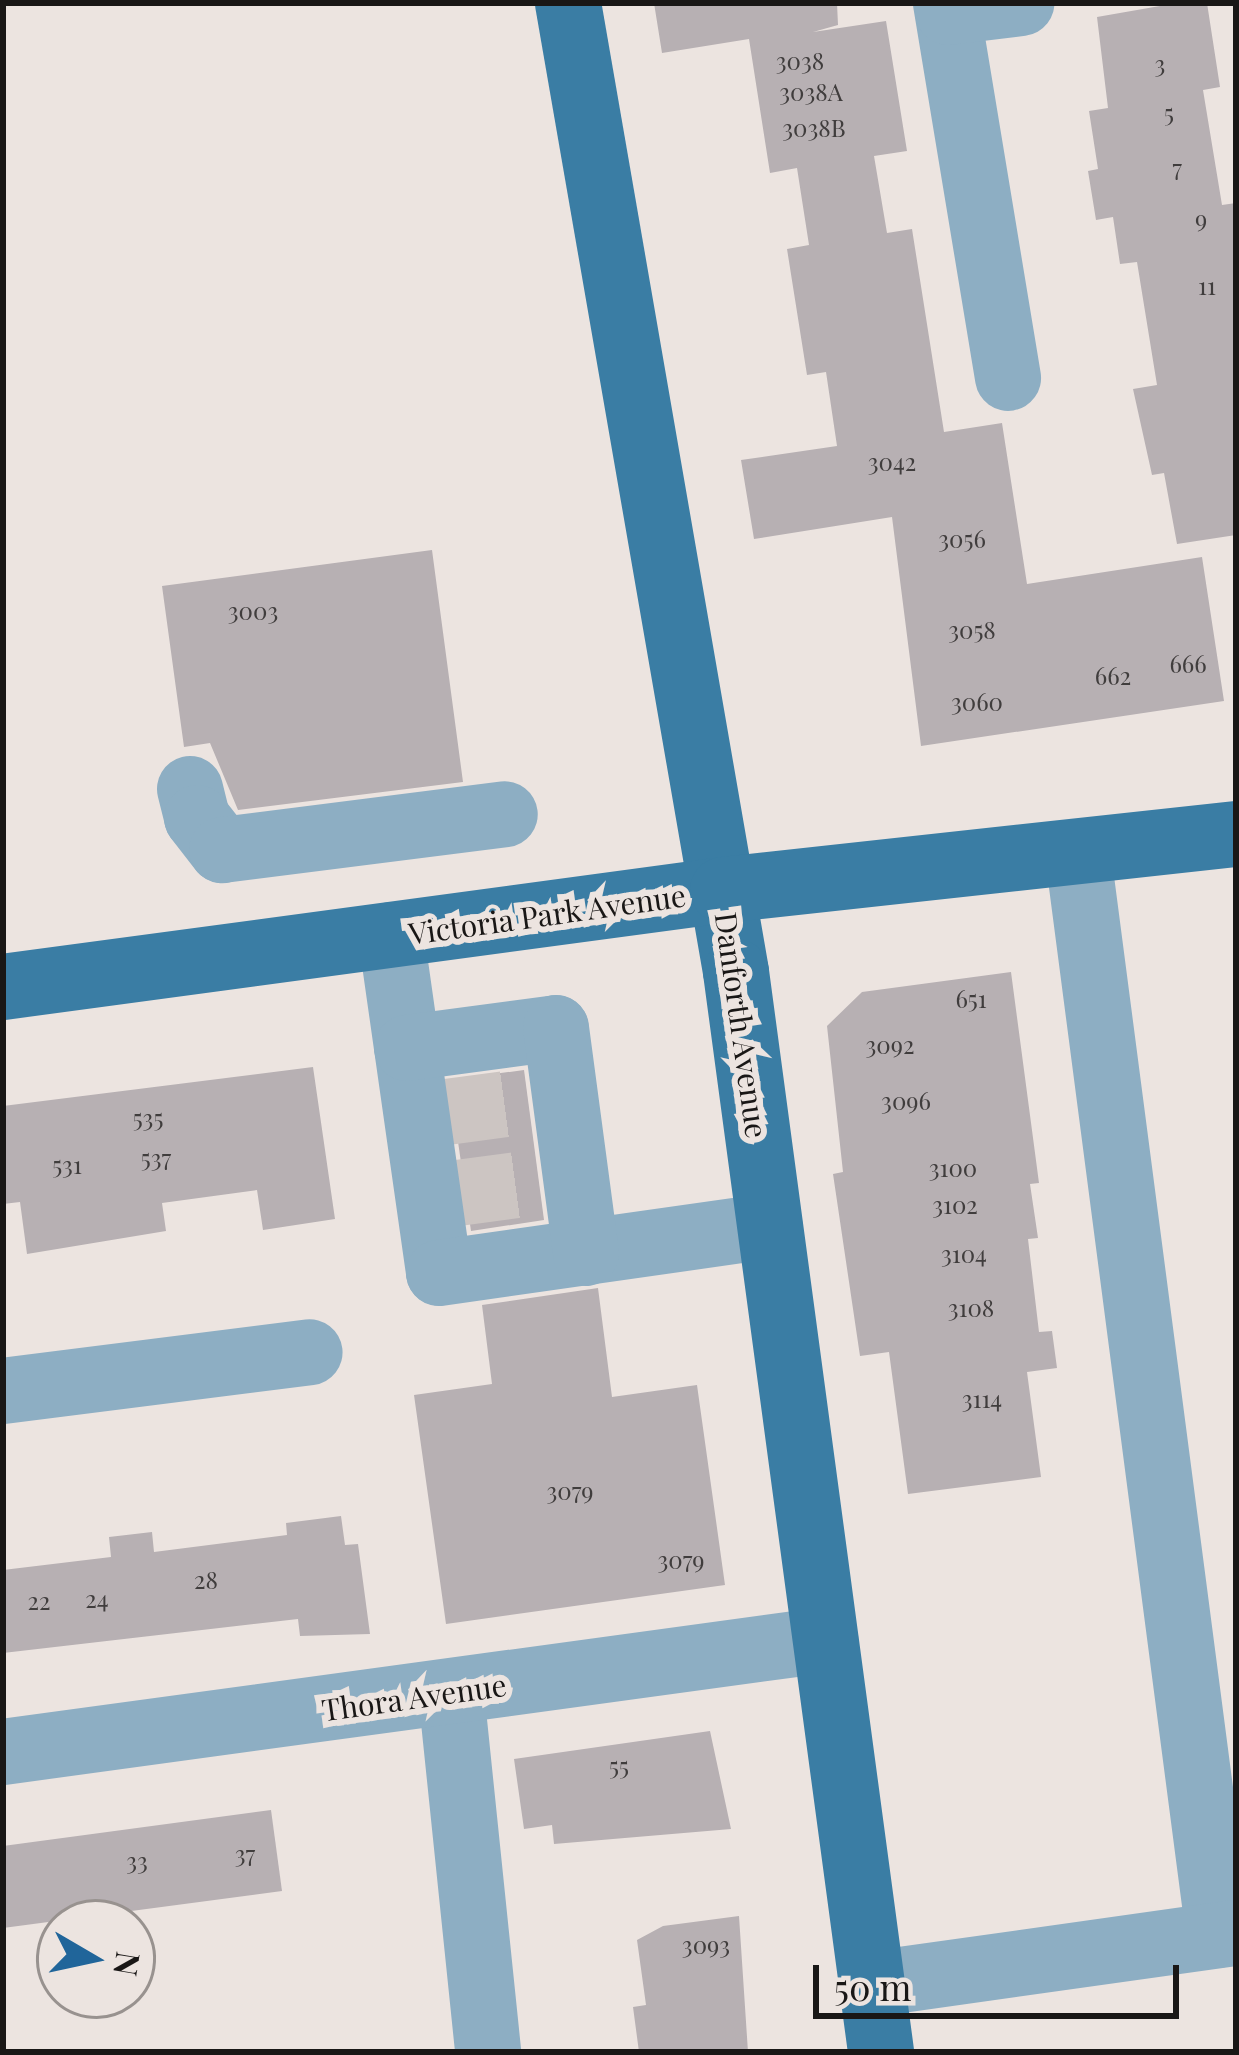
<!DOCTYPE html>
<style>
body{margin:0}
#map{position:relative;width:1239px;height:2055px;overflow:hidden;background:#ece4e0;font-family:"Playfair Display",serif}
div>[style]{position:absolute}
.building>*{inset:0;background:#b7b0b3}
.minor-tunnel>*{height:66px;margin-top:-33px;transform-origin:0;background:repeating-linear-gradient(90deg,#ccc5c2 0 66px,transparent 0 99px)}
.minor>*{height:66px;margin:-33px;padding:0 33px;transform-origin:33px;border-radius:33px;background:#8daec3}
.major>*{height:66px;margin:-33px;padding:0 33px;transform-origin:33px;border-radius:33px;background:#3a7da4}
span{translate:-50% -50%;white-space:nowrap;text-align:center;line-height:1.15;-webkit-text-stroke:12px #ece4e0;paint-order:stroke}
.number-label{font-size:24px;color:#403d3d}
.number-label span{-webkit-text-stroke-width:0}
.street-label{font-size:30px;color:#191716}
.frame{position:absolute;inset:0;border:6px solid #191716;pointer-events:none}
.north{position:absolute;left:36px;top:1899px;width:120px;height:120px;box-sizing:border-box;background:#ece4e0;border:3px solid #98928f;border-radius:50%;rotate:99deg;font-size:33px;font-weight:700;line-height:48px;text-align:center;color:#191716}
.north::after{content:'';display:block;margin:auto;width:42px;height:54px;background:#20659a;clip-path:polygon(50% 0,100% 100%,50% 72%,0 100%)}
.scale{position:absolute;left:813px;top:1965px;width:366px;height:54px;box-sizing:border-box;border:6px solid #191716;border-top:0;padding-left:15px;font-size:36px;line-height:42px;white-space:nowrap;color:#191716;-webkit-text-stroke:9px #ece4e0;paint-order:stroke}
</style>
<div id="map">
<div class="building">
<div style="clip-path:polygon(654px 3px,837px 3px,838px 25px,813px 32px,886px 21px,907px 151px,874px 156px,887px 233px,912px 229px,944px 432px,1002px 423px,1027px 584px,1202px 557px,1224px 701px,921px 746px,892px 517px,754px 539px,741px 460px,837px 446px,826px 372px,807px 375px,787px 249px,809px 245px,797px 168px,770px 173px,749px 39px,662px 53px)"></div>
<div style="clip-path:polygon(1177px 3px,1207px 3px,1220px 87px,1203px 90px,1222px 205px,1236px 203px,1236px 535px,1177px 544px,1164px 473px,1152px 475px,1133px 389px,1157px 385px,1137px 262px,1120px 264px,1113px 217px,1096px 220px,1088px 171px,1098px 169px,1089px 111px,1108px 108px,1097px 17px)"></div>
<div style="clip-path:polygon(432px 550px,463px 782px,238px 810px,210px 743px,184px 747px,162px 586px)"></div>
<div style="clip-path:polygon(1011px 972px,1039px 1183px,1030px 1184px,1038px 1238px,1028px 1239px,1039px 1332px,1052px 1331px,1057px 1368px,1027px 1372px,1041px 1477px,908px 1494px,889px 1352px,860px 1356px,833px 1174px,843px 1172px,827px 1026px,862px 992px)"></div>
<div style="clip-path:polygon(313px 1067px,335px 1219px,263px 1230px,257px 1190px,162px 1203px,166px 1231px,27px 1254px,20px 1202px,3px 1204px,3px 1106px)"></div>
<div style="clip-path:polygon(524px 1070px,544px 1220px,471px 1231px,449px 1080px)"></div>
<div style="clip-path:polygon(598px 1288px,612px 1397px,697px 1385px,725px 1585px,446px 1624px,414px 1395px,492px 1384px,482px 1305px)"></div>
<div style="clip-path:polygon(341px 1516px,345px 1545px,358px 1544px,370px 1634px,300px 1636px,298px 1619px,3px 1653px,3px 1570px,111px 1557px,109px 1537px,152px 1532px,154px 1552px,287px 1535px,286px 1523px)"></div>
<div style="clip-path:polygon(710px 1731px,731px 1829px,554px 1844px,552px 1825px,524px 1829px,514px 1759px)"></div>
<div style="clip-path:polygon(271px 1810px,282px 1891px,3px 1928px,3px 1846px)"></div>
<div style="clip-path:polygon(739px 1916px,748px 2052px,639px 2052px,633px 2007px,646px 2005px,637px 1940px,663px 1926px)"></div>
</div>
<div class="minor-tunnel">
<div style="left:439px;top:1113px;width:99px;rotate:-7.6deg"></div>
<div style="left:450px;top:1194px;width:99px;rotate:-7.6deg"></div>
</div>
<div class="minor">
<div style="left:946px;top:3px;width:380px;rotate:80.6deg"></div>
<div style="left:948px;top:12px;width:74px;rotate:-7deg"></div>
<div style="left:190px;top:789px;width:30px;rotate:76deg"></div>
<div style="left:197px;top:818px;width:41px;rotate:52deg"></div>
<div style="left:222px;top:850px;width:285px;rotate:-7.2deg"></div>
<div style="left:1078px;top:855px;width:1089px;rotate:82.56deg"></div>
<div style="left:391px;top:935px;width:341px;rotate:81.9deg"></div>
<div style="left:439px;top:1273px;width:334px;rotate:-8.1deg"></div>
<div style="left:407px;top:1048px;width:150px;rotate:-7.6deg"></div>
<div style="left:556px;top:1028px;width:227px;rotate:82.4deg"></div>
<div style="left:3px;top:1391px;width:309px;rotate:-7.2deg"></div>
<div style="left:451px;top:1692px;width:362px;rotate:84.1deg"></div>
<div style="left:3px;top:1752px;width:830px;rotate:-7.76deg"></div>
<div style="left:872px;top:1984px;width:368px;rotate:-8deg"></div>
</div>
<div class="major">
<div style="left:568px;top:3px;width:983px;rotate:80.16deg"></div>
<div style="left:736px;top:972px;width:1090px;rotate:82.35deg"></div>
<div style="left:3px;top:987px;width:727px;rotate:-7.67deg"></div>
<div style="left:723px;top:890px;width:516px;rotate:-6.23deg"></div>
</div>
<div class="number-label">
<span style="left:800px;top:61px">3038</span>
<span style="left:1160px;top:64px">3</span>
<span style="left:811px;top:92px">3038A</span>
<span style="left:1169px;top:113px">5</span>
<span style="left:814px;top:128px">3038B</span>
<span style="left:1177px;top:168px">7</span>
<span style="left:1201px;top:219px">9</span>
<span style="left:1207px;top:286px">11</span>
<span style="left:892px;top:462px">3042</span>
<span style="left:962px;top:539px">3056</span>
<span style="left:253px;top:611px">3003</span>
<span style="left:972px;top:630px">3058</span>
<span style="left:1188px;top:664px">666</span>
<span style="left:1113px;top:676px">662</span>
<span style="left:977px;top:702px">3060</span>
<span style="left:971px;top:999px">651</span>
<span style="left:890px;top:1045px">3092</span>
<span style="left:906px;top:1101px">3096</span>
<span style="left:148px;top:1118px">535</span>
<span style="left:156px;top:1158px">537</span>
<span style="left:67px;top:1165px">531</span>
<span style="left:953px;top:1168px">3100</span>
<span style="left:955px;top:1205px">3102</span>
<span style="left:964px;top:1254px">3104</span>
<span style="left:971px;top:1308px">3108</span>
<span style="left:982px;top:1399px">3114</span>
<span style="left:570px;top:1491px">3079</span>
<span style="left:681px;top:1560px">3079</span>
<span style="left:206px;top:1580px">28</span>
<span style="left:97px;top:1599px">24</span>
<span style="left:39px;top:1601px">22</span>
<span style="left:619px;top:1766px">55</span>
<span style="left:245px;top:1854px">37</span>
<span style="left:137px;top:1861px">33</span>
<span style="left:706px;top:1945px">3093</span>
</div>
<div class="street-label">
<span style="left:547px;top:914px;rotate:-8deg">Victoria Park Avenue</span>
<span style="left:742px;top:1025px;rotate:82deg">Danforth Avenue</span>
<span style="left:414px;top:1697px;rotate:-8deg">Thora Avenue</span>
</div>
<div class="frame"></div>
<div class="north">N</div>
<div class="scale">50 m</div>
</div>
